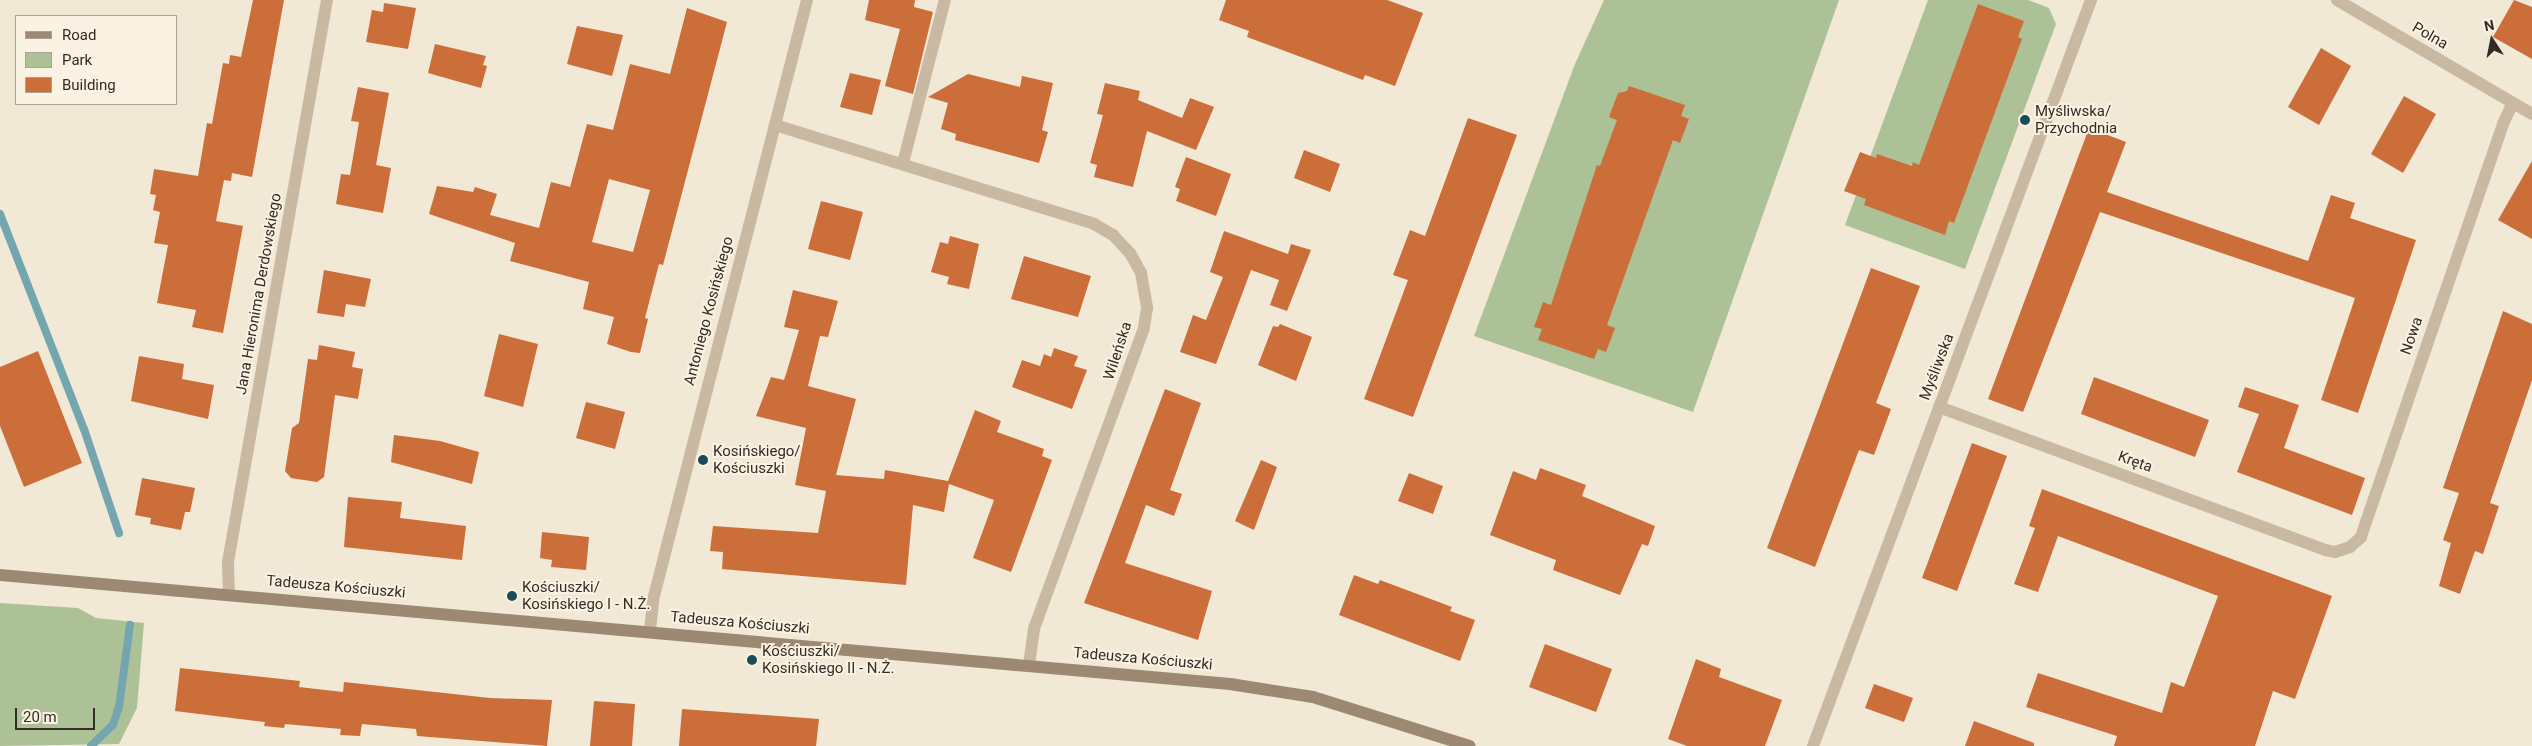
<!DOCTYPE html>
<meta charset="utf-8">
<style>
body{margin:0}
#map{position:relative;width:2532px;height:746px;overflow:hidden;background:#f2e8d6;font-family:Roboto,sans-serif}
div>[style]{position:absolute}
.green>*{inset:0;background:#adc196}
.stream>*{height:8px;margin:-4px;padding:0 4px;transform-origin:4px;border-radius:4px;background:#74a6b0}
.building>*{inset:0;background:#cc6e39}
.street>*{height:12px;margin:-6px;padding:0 6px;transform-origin:6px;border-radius:6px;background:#cab9a2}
.secondary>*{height:12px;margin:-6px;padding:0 6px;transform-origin:6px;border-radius:6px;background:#9d8873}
.dots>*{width:14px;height:14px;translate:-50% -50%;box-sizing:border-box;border:2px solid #faf2e2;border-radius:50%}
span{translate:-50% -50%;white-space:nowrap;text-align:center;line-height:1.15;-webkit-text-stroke:4px #faf2e2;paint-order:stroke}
.street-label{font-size:15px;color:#342b25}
.poi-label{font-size:15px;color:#342b25}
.left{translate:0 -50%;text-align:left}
.legend{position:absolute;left:15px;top:15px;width:162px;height:90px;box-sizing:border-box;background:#faf2e2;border:1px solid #aba296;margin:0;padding:6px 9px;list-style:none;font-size:15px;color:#342b25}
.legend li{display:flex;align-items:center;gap:10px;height:25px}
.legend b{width:25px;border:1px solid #aba296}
.north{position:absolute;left:2467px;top:15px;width:50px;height:50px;-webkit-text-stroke:4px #faf2e2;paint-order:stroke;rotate:349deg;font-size:14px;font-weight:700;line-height:20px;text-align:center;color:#342b25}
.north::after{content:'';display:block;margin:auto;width:18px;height:22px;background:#342b25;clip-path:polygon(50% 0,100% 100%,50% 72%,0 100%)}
.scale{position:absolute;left:15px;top:708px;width:80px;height:22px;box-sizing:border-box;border:2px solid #342b25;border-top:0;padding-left:6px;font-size:15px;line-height:18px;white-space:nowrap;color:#342b25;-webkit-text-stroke:4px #faf2e2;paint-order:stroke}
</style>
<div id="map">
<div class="green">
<div style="clip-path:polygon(1604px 0,1839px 0,1693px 412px,1474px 336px,1575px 64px)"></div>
<div style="clip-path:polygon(1928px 0,2028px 0,2049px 8px,2056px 24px,1965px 269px,1845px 225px)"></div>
<div style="clip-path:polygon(0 603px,78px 608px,96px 618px,144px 623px,137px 708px,119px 744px,0 746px)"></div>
</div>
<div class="stream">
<div style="left:0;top:214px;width:231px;rotate:68.7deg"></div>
<div style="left:84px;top:429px;width:110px;rotate:71.4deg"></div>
<div style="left:91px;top:746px;width:30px;rotate:-44deg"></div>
<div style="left:113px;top:725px;width:19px;rotate:-72deg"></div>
<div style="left:119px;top:707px;width:83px;rotate:-82.4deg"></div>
</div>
<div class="building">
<div style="clip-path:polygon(253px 0,284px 0,252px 177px,232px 173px,231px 181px,224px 180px,216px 221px,243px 226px,223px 333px,192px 327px,196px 310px,157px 303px,168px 245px,154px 243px,160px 212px,153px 210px,156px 195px,150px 194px,154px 169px,198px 176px,207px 123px,212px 124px,223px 63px,229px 64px,230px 55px,241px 57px)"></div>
<div style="clip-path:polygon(869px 0,915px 0,914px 7px,933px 12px,913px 94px,885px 86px,900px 29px,865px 20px)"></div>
<div style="clip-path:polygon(1226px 0,1387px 0,1423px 13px,1395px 86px,1365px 75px,1363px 80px,1247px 37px,1249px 31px,1219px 20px)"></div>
<div style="clip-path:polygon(2514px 0,2532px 7px,2532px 59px,2493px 37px)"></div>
<div style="clip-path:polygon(384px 3px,416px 8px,408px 49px,366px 42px,372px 10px,383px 12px)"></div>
<div style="clip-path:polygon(1978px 4px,2024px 21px,2018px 37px,2022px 39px,1954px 223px,1949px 221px,1945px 235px,1864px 205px,1866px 199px,1844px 191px,1860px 152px,1876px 158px,1877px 154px,1912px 166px,1913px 162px,1919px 165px)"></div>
<div style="clip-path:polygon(evenodd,687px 8px,727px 22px,663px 265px,659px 264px,645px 318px,648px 319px,640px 353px,631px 352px,607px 344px,614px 317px,583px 309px,589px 282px,510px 261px,515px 243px,429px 214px,437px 186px,473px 192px,475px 187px,497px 194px,490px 215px,539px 228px,551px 182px,570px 187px,587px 124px,613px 130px,630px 64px,670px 74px,687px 8px,609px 179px,650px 190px,633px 252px,592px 242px,609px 179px)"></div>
<div style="clip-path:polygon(577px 26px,623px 35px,612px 76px,567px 64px)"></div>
<div style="clip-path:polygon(435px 44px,486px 56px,483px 65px,487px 66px,481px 88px,428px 73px)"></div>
<div style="clip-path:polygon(2321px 48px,2351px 66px,2319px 125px,2288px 107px)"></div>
<div style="clip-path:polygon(850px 73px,881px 80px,872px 115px,840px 107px)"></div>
<div style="clip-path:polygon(968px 74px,1020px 87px,1022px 76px,1053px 83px,1042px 130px,1048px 132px,1039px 163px,955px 140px,956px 134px,941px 129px,948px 103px,928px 97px)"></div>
<div style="clip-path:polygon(1105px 83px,1140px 91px,1138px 100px,1182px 118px,1190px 98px,1214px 107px,1196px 150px,1147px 131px,1133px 187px,1094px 177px,1097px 165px,1090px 163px,1103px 115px,1097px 114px)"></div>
<div style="clip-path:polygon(1629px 86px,1685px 105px,1681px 116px,1689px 119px,1680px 143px,1673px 140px,1607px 325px,1615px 328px,1606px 352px,1598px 349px,1594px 359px,1538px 340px,1542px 329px,1534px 327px,1543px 302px,1551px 305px,1597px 165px,1600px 166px,1617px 120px,1609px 117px,1618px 93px,1627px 91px)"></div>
<div style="clip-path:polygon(358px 87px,389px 93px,376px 165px,391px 168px,383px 213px,336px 204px,341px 174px,350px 175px,359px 122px,351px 121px)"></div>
<div style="clip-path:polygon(2404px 96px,2436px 114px,2403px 173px,2371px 154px)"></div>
<div style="clip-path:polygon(1468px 118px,1517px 135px,1413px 417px,1364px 399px,1408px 280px,1393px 275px,1410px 230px,1425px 236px)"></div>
<div style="clip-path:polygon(2089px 128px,2126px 142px,2107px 192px,2153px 208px,2308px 261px,2331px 195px,2355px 203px,2350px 218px,2416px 240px,2358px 413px,2321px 400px,2355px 298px,2100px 212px,2023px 412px,1988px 399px)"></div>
<div style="clip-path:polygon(1304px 150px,1340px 164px,1330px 192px,1294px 178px)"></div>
<div style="clip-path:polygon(1186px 157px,1231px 174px,1216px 216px,1176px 201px,1180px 189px,1175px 187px)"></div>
<div style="clip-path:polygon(2532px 161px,2532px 239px,2498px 220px)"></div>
<div style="clip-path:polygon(821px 201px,863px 212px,850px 260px,808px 249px)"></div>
<div style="clip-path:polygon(1224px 231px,1288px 254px,1291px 244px,1311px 250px,1287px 311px,1270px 305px,1279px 280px,1251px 270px,1216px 364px,1180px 352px,1193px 315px,1206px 320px,1223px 277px,1210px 272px)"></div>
<div style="clip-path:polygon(950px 236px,979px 244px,969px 289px,947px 284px,949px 277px,931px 272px,940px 242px,948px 244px)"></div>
<div style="clip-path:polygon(1024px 256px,1091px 276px,1078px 317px,1011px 299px)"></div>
<div style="clip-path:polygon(1871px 268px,1920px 286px,1876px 403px,1891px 409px,1874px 455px,1859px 450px,1815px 567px,1767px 548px)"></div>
<div style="clip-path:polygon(324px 270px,371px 279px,365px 307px,346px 304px,344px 317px,317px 313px)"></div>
<div style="clip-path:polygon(793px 290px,838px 301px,828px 337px,820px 336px,808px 386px,856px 399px,836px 475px,884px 479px,885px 470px,948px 481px,975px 410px,1001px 421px,997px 432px,1044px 449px,1042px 456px,1052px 460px,1011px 572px,973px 558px,994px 500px,949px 484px,944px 512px,913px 505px,906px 585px,722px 569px,723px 552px,710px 551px,713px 526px,818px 533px,826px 491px,795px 485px,806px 428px,756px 416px,771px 377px,784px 380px,787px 371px,799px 330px,784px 327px)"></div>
<div style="clip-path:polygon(2503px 311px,2532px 324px,2532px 380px,2490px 503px,2499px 506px,2483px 554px,2475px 551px,2460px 594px,2439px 586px,2451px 543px,2443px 540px,2459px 493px,2443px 488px)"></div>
<div style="clip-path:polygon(1280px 324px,1312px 337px,1296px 381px,1258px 365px,1273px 326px,1278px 327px)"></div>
<div style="clip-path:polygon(499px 334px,538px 344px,523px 407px,484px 396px)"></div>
<div style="clip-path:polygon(319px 345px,355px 352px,352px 367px,363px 369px,358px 399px,335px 395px,324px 477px,317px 482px,291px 478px,285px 471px,292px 428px,299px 423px,308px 359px,317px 360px)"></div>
<div style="clip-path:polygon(1054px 348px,1078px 356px,1074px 366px,1087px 370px,1072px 409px,1012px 387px,1022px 360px,1040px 366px,1044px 354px,1051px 357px)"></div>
<div style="clip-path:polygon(38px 351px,82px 463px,24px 487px,0 426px,0 367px)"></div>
<div style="clip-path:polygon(139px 356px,184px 364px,182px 379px,214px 385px,208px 419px,131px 401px)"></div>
<div style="clip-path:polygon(2094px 377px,2209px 420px,2195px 457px,2081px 414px)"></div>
<div style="clip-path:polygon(2245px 387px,2299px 405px,2284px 448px,2365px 478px,2352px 515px,2237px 472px,2259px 414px,2238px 407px)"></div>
<div style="clip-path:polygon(1165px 389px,1201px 403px,1170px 490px,1182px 494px,1174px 516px,1146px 505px,1125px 563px,1212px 591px,1198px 640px,1084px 603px)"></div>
<div style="clip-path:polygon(586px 402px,625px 412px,615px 449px,576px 438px)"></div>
<div style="clip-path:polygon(394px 435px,440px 441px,479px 452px,472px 484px,391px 462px)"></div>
<div style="clip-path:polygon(1972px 443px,2007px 456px,1957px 591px,1922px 578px)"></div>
<div style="clip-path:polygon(1261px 460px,1277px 467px,1254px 530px,1235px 521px)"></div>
<div style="clip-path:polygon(1540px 468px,1586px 485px,1582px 496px,1655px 526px,1648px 546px,1642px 544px,1620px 595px,1553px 570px,1556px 560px,1490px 535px,1513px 471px,1536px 480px)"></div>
<div style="clip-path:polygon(1409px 473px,1443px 486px,1433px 514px,1398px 501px)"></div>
<div style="clip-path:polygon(142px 478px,195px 488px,190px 512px,185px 512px,181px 530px,150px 524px,151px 518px,135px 515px)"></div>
<div style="clip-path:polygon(2042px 489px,2332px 596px,2295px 699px,2273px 691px,2255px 746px,2114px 746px,2117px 736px,2026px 707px,2038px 673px,2162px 713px,2171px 682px,2184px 687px,2218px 596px,2058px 536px,2038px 592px,2014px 584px,2035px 528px,2029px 526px)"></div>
<div style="clip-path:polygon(348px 497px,402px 502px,400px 518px,466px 526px,462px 560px,344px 547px)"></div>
<div style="clip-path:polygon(542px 532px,589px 537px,586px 570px,551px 567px,552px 560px,540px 558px)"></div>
<div style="clip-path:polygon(1354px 575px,1378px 584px,1380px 580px,1452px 607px,1450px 611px,1475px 620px,1460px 661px,1339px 615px)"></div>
<div style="clip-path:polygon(1545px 644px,1612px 669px,1596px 712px,1529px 687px)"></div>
<div style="clip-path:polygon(1696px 659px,1721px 669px,1719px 677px,1782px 700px,1765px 746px,1687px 746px,1668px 739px)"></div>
<div style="clip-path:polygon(180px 668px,300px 681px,299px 687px,343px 692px,344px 682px,490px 698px,552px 700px,547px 746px,417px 736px,416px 729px,362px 724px,360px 736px,340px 735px,341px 729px,285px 724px,284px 728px,264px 726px,265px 722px,175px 711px)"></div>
<div style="clip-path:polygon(1874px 684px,1913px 698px,1904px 722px,1865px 708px)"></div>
<div style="clip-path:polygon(594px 701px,635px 704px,632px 746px,590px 746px)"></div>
<div style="clip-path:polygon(682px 709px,819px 719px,816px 746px,679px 746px)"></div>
<div style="clip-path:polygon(1974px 721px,2034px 743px,2034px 746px,1965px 746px)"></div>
</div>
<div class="street">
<div style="left:2337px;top:0;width:226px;rotate:30.3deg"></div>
<div style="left:775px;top:125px;width:334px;rotate:17.2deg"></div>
<div style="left:1094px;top:224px;width:22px;rotate:30deg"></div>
<div style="left:1113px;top:235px;width:25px;rotate:47deg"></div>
<div style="left:1130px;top:253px;width:23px;rotate:61deg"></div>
<div style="left:1141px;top:273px;width:36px;rotate:80deg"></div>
<div style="left:1147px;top:308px;width:20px;rotate:99deg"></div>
<div style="left:1144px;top:328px;width:320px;rotate:110.1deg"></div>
<div style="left:1034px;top:629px;width:35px;rotate:98deg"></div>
<div style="left:903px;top:163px;width:168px;rotate:-75.6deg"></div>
<div style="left:1939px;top:407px;width:413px;rotate:20.3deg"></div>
<div style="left:2326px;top:550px;width:9px;rotate:13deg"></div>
<div style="left:2335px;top:552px;width:16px;rotate:-18deg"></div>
<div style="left:2350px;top:547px;width:15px;rotate:-42deg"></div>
<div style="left:2361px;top:537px;width:16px;rotate:-72deg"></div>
<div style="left:2366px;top:522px;width:421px;rotate:-71deg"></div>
<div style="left:2503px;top:124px;width:23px;rotate:-65deg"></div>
<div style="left:229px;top:594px;width:32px;rotate:-92deg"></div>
<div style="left:228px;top:562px;width:571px;rotate:-80.01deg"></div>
<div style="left:650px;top:631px;width:31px;rotate:-84deg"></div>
<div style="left:653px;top:600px;width:619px;rotate:-75.6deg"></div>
<div style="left:1813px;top:746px;width:796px;rotate:-69.56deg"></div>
</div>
<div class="secondary">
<div style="left:0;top:575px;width:1235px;rotate:5.06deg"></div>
<div style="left:1230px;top:684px;width:84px;rotate:8.9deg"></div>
<div style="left:1313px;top:697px;width:164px;rotate:17.4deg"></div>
</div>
<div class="dots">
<div style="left:2025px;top:120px;background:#194b57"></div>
<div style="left:703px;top:460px;background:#194b57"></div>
<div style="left:512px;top:596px;background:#194b57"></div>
<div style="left:752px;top:660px;background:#194b57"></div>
</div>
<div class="street-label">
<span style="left:2430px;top:36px;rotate:30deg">Polna</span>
<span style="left:259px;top:294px;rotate:-80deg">Jana Hieronima Derdowskiego</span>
<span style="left:709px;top:311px;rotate:-75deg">Antoniego Kosińskiego</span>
<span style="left:2412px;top:336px;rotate:-71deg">Nowa</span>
<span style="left:1118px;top:351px;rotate:-72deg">Wileńska</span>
<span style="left:1937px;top:367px;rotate:-69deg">Myśliwska</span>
<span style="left:2135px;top:462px;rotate:20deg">Kręta</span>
<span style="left:336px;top:587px;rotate:5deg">Tadeusza Kościuszki</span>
<span style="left:740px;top:623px;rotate:5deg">Tadeusza Kościuszki</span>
<span style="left:1143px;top:659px;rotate:5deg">Tadeusza Kościuszki</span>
</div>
<div class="poi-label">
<span class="left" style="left:2035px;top:120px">Myśliwska/<br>Przychodnia</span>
<span class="left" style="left:713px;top:460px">Kosińskiego/<br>Kościuszki</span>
<span class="left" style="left:522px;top:596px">Kościuszki/<br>Kosińskiego I - N.Ż.</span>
<span class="left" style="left:762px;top:660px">Kościuszki/<br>Kosińskiego II - N.Ż.</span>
</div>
<ul class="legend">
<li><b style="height:6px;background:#9d8873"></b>Road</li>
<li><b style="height:14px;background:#adc196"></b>Park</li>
<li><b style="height:14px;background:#cc6e39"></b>Building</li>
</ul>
<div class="north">N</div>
<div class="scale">20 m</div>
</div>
